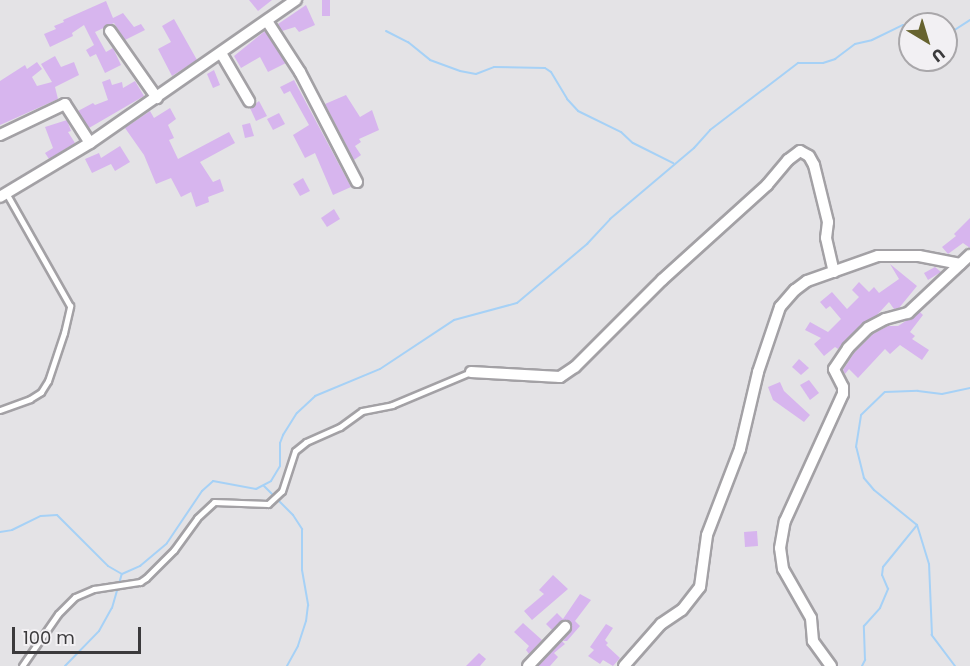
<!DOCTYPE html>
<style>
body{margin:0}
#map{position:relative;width:970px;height:666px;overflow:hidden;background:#e4e3e6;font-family:Poppins,sans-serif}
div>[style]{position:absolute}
.stream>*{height:2px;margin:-1px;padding:0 1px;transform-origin:1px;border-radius:1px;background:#a6d1f6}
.building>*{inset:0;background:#d7b5ee}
.roads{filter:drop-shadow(2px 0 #a3a1a5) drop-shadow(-2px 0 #a3a1a5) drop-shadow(0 2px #a3a1a5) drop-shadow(0 -2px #a3a1a5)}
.lane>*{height:5px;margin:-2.5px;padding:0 2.5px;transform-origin:2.5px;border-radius:2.5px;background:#fff}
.street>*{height:10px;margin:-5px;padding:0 5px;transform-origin:5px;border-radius:5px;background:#fff}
span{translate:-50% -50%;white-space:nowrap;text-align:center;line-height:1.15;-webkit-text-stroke:4.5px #f2f0f3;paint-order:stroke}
.north{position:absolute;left:898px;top:12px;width:60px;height:60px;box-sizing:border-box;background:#f2f0f3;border:2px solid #a9a7aa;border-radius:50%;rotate:142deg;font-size:16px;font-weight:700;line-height:24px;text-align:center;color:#3b3a3c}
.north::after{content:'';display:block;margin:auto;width:21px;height:27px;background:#67632f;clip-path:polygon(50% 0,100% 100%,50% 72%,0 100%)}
.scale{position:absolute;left:12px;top:627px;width:129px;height:27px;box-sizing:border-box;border:3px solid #3b3a3c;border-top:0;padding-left:8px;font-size:18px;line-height:21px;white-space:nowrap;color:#3b3a3c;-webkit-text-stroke:4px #f2f0f3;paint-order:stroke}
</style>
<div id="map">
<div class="stream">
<div style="left:386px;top:31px;width:25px;rotate:27deg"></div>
<div style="left:408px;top:42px;width:28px;rotate:39deg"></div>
<div style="left:430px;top:60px;width:32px;rotate:20deg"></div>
<div style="left:460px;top:71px;width:16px;rotate:11deg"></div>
<div style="left:476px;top:74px;width:19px;rotate:-21deg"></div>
<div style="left:494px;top:67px;width:51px;rotate:1.1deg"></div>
<div style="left:545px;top:68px;width:7px;rotate:34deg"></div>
<div style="left:551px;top:72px;width:31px;rotate:59deg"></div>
<div style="left:567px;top:99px;width:16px;rotate:47deg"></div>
<div style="left:578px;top:111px;width:48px;rotate:26deg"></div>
<div style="left:621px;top:132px;width:16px;rotate:43deg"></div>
<div style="left:633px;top:143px;width:45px;rotate:26.6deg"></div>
<div style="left:946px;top:31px;width:7px"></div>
<div style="left:953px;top:31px;width:20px;rotate:-33deg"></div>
<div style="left:264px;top:486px;width:41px;rotate:45deg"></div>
<div style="left:293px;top:515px;width:17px;rotate:57deg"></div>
<div style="left:302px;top:529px;width:41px;rotate:90deg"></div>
<div style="left:302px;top:570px;width:36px;rotate:80deg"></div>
<div style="left:308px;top:605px;width:16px;rotate:97deg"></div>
<div style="left:306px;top:621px;width:26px;rotate:108deg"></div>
<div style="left:298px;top:646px;width:23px;rotate:119deg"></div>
<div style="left:0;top:532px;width:12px;rotate:-9deg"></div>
<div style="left:12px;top:530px;width:32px;rotate:-26deg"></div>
<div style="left:41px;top:516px;width:16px;rotate:-4deg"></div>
<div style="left:57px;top:515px;width:72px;rotate:45deg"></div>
<div style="left:108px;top:566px;width:16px;rotate:30deg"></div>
<div style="left:65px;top:666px;width:49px;rotate:-45.8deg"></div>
<div style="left:99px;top:631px;width:26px;rotate:-61deg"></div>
<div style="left:112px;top:608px;width:35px;rotate:-74deg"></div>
<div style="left:122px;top:574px;width:20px;rotate:-24deg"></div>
<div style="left:140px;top:566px;width:35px;rotate:-40deg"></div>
<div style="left:167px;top:543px;width:63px;rotate:-56.1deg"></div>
<div style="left:202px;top:491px;width:15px;rotate:-42deg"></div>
<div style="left:213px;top:481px;width:44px;rotate:10.5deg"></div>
<div style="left:256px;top:489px;width:17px;rotate:-28deg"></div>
<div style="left:271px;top:481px;width:17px;rotate:-59deg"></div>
<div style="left:280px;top:466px;width:23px;rotate:-90deg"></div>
<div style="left:280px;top:443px;width:9px;rotate:-69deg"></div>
<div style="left:283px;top:435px;width:26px;rotate:-58deg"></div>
<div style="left:297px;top:413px;width:25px;rotate:-43deg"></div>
<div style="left:315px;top:396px;width:70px;rotate:-22.6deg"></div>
<div style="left:380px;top:369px;width:89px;rotate:-33.5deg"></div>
<div style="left:454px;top:320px;width:65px;rotate:-15.1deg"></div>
<div style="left:517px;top:303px;width:92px;rotate:-40.1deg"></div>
<div style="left:587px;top:244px;width:34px;rotate:-47deg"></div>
<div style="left:610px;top:219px;width:110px;rotate:-40.2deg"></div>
<div style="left:694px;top:148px;width:24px;rotate:-48deg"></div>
<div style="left:710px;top:130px;width:111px;rotate:-37.3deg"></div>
<div style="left:798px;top:63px;width:25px"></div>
<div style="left:823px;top:63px;width:13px;rotate:-18deg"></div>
<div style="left:835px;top:59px;width:25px;rotate:-37deg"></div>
<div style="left:855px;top:44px;width:17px;rotate:-13deg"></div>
<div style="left:872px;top:40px;width:34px;rotate:-26deg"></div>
<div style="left:903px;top:25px;width:7px;rotate:8deg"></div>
<div style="left:862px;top:666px;width:7px;rotate:-63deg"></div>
<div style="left:865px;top:660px;width:34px;rotate:-92deg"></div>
<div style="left:864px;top:626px;width:24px;rotate:-48deg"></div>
<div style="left:880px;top:608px;width:21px;rotate:-67deg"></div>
<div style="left:888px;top:589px;width:15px;rotate:-113deg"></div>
<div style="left:882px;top:575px;width:8px;rotate:-83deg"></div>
<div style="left:883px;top:567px;width:54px;rotate:-51deg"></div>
<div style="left:955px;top:666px;width:39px;rotate:-127deg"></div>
<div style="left:932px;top:635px;width:71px;rotate:-92.4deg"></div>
<div style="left:929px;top:564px;width:41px;rotate:-107.1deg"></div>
<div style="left:917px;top:525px;width:55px;rotate:-140.9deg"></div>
<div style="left:874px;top:490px;width:16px;rotate:-130deg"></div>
<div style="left:864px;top:478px;width:32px;rotate:-104deg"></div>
<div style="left:856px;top:447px;width:32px;rotate:-81deg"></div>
<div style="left:861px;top:415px;width:33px;rotate:-44deg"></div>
<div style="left:885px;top:392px;width:33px;rotate:-2deg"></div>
<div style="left:918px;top:391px;width:24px;rotate:7deg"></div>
<div style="left:942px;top:394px;width:29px;rotate:-12deg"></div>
</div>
<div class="building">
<div style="clip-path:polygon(249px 0,272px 0,258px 11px)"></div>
<div style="clip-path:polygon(322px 0,330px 0,330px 16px,322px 16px)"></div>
<div style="clip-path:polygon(106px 1px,113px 18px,123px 13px,134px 27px,141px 24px,145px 30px,125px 40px,114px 23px,95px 32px,106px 52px,113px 48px,121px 65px,105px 73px,96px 54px,90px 57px,86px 50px,94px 45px,84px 25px,72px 33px,73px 36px,50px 47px,44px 34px,56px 29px,54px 26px,64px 22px,63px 20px)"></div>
<div style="clip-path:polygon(306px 5px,315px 25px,299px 32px,295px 27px,282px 31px,278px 24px)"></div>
<div style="clip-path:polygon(174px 19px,197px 60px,172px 76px,158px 49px,171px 42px,162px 26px)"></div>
<div style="clip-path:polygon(265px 31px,286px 63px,268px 72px,260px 57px,241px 68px,234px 56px)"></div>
<div style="clip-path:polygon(55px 56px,61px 67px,74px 62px,79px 75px,55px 87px,58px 99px,0 125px,0 81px,25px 65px,27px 69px,37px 62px,42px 69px,32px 77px,37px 86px,52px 82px,41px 64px)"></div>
<div style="clip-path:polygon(214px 70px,220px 85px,213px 88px,207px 74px)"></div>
<div style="clip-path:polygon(110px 79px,112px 85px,122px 82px,123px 88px,135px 81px,144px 96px,89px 128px,78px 111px,93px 103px,95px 105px,108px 100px,102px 82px)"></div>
<div style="clip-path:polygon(294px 80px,351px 187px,333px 195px,315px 153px,305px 158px,293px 135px,309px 125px,290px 91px,284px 94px,280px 87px)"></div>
<div style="clip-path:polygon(346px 95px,360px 117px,372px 110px,379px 130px,359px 139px,361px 142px,355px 146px,361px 155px,354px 160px,325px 104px)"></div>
<div style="clip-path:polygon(259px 101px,267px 116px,256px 121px,250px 108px)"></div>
<div style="clip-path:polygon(170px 108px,176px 119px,168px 125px,174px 138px,169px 140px,178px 159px,229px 132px,235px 143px,200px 162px,213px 182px,220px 179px,224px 191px,208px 197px,209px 202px,196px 207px,191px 192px,181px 197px,171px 178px,156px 184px,144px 155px,125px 128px,150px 111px,154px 118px)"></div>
<div style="clip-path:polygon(279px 113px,285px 124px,273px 130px,267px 119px)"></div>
<div style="clip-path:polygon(67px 120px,71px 131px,68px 132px,75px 143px,49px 159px,45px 153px,53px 148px,45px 127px)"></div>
<div style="clip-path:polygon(250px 123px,254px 136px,245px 138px,242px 125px)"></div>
<div style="clip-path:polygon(120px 146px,130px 162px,115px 171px,111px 164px,92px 173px,85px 159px,99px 153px,101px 158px)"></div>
<div style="clip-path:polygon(303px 178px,310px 191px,300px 196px,293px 184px)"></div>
<div style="clip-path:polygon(334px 209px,340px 219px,327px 227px,321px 218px)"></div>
<div style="clip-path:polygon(970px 218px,970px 248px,963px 243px,948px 254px,942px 247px,956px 236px,954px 234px)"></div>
<div style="clip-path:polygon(890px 264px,917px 286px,899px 308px,894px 309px,889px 302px,877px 315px,863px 323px,838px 349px,835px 347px,824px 356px,814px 344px,821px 338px,805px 330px,810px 322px,828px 332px,841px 319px,830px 306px,826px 309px,820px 302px,832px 292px,847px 309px,859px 297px,852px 290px,859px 282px,869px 292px,874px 287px,879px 293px,899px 279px)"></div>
<div style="clip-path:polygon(935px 267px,941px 272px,928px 280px,924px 273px)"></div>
<div style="clip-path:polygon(920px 312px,923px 315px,910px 332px,915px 336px,912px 339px,929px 350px,922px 360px,900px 345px,890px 354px,885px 349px,858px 378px,849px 369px,845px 374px,843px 370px,854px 353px,873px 334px,888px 326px,898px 326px)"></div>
<div style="clip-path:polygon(799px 359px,809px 368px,801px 375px,792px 367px)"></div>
<div style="clip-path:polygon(809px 380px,819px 393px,810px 400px,800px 385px)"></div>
<div style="clip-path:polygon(780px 382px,784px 391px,810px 415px,804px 422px,773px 400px,768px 387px)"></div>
<div style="clip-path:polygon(757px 531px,758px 546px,745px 547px,744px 532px)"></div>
<div style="clip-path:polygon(553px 575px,568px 589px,532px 620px,524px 611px,544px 594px,539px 590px)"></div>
<div style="clip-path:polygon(580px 594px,591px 600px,575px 621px,580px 626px,567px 641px,563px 641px,572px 629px,571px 622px,562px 620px,552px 630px,546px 624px,557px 613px,563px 619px)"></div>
<div style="clip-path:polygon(523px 623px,542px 640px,529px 654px,526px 650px,529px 646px,514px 632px)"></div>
<div style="clip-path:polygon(606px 624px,613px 628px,605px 640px,608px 643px,606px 645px,620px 658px,613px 666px,603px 660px,600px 664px,588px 656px,594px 650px,590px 647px)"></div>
<div style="clip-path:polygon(562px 641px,565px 644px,554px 653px,558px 657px,550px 666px,538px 666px)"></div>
<div style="clip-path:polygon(479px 653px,486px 659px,480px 666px,466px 666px)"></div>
</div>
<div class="roads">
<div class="lane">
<div style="left:0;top:410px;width:32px;rotate:-20deg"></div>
<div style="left:30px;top:399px;width:13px;rotate:-32deg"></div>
<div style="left:41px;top:392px;width:13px;rotate:-58deg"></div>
<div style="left:48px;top:381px;width:51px;rotate:-71.6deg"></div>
<div style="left:64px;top:333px;width:28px;rotate:-77deg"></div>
<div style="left:70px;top:306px;width:130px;rotate:-119.5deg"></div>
<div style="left:22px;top:666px;width:63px;rotate:-55.3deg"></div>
<div style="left:58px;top:614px;width:24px;rotate:-45deg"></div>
<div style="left:75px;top:597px;width:21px;rotate:-23deg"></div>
<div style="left:94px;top:589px;width:47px;rotate:-8.7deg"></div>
<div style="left:140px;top:582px;width:7px;rotate:-34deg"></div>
<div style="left:146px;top:578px;width:40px;rotate:-45deg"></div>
<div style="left:174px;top:550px;width:39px;rotate:-54deg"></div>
<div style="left:197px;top:518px;width:23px;rotate:-43deg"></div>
<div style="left:214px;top:502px;width:54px;rotate:2.1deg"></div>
<div style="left:268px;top:504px;width:19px;rotate:-43deg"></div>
<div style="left:282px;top:491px;width:42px;rotate:-72deg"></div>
<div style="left:295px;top:451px;width:14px;rotate:-39deg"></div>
<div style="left:306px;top:442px;width:37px;rotate:-24deg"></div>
<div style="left:340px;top:427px;width:27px;rotate:-36deg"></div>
<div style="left:362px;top:411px;width:31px;rotate:-11deg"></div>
<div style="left:392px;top:405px;width:86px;rotate:-22.7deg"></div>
</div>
<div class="street">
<div style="left:267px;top:21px;width:61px;rotate:57.1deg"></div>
<div style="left:300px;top:72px;width:124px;rotate:62.6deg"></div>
<div style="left:110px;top:31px;width:82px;rotate:55deg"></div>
<div style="left:221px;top:53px;width:56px;rotate:59.7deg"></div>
<div style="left:0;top:135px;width:72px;rotate:-25.5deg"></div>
<div style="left:65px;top:104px;width:46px;rotate:57.3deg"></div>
<div style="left:0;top:197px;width:105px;rotate:-31deg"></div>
<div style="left:90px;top:143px;width:251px;rotate:-34.8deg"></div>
<div style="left:471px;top:372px;width:89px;rotate:3.2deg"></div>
<div style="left:560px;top:377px;width:18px;rotate:-34deg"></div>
<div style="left:575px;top:367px;width:123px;rotate:-45deg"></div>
<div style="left:662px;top:280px;width:142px;rotate:-42.1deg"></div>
<div style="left:767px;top:185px;width:33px;rotate:-50deg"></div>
<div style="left:788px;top:160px;width:15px;rotate:-37deg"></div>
<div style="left:800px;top:151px;width:10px;rotate:29deg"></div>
<div style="left:809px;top:156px;width:10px;rotate:61deg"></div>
<div style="left:814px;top:165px;width:59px;rotate:76.2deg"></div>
<div style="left:828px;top:222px;width:16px;rotate:97deg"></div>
<div style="left:826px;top:238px;width:35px;rotate:77deg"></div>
<div style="left:528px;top:666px;width:54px;rotate:-46.5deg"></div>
<div style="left:624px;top:666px;width:56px;rotate:-48.6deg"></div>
<div style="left:661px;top:624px;width:25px;rotate:-34deg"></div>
<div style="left:682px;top:610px;width:29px;rotate:-52deg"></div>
<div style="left:700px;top:587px;width:52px;rotate:-82.3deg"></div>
<div style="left:707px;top:535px;width:92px;rotate:-69deg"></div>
<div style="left:740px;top:449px;width:79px;rotate:-76.8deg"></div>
<div style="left:758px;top:372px;width:69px;rotate:-71.3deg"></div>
<div style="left:780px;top:307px;width:23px;rotate:-49deg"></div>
<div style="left:795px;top:290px;width:15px;rotate:-37deg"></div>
<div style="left:807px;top:281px;width:75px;rotate:-19.4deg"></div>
<div style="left:878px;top:256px;width:41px"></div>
<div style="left:919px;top:256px;width:42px;rotate:11deg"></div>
<div style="left:831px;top:666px;width:31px;rotate:-126deg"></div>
<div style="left:813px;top:641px;width:23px;rotate:-95deg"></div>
<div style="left:811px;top:618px;width:56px;rotate:-119.7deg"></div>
<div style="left:783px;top:569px;width:21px;rotate:-98deg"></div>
<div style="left:780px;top:548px;width:27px;rotate:-80deg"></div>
<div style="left:785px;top:521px;width:140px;rotate:-65.5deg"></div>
<div style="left:843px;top:394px;width:7px;rotate:-90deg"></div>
<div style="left:843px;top:387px;width:20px;rotate:-117deg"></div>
<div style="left:834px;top:369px;width:25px;rotate:-56deg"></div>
<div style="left:848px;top:348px;width:28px;rotate:-45deg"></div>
<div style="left:868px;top:328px;width:19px;rotate:-28deg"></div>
<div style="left:885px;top:319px;width:24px;rotate:-15deg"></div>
<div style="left:908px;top:313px;width:85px;rotate:-43.1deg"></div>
</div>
</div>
<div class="north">U</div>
<div class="scale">100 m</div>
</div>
